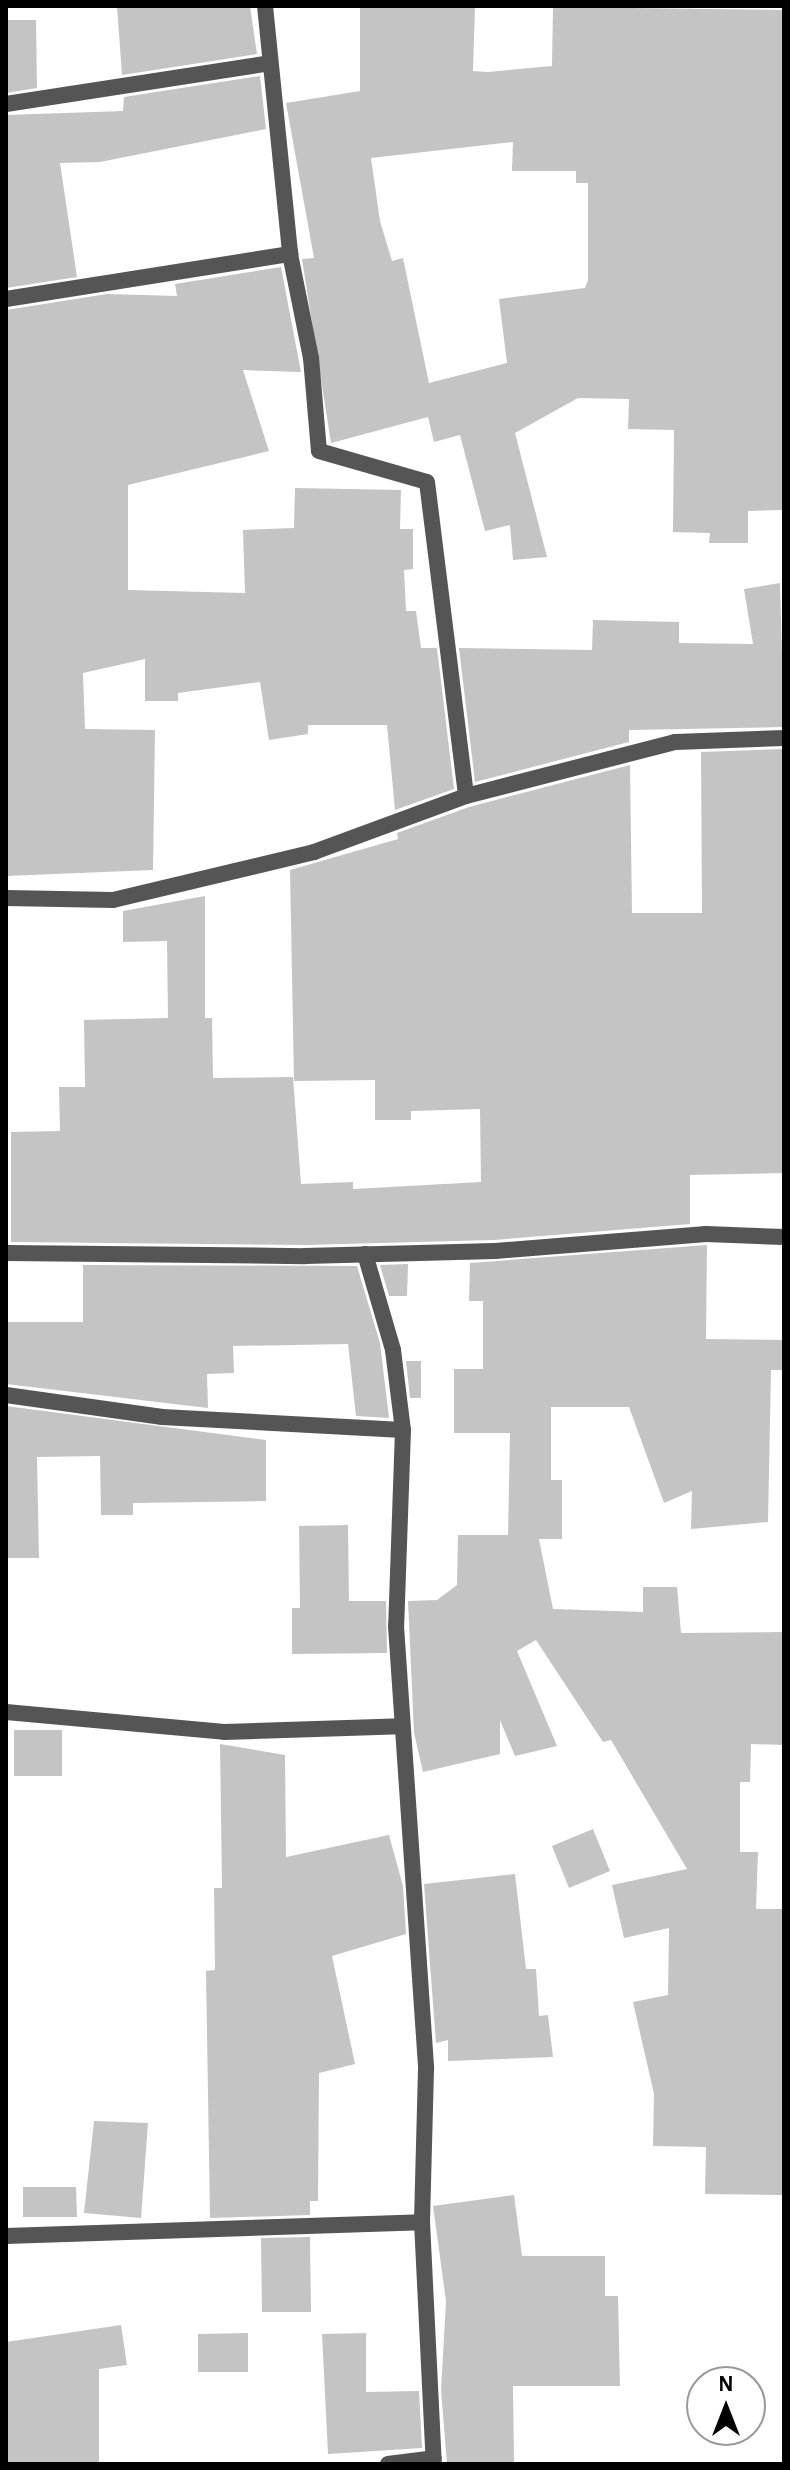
<!DOCTYPE html>
<style>
body{margin:0}
#map{position:relative;width:790px;height:2470px;overflow:hidden;background:#fff;font-family:"Alegreya Sans",sans-serif}
div>[style]{position:absolute}
.building>*{inset:0;background:#c4c4c4}
.minor>*{height:16px;margin:-8px;padding:0 8px;transform-origin:8px;border-radius:8px;background:#555}
span{translate:-50% -50%;white-space:nowrap;text-align:center;line-height:1.15;-webkit-text-stroke:8px #fff;paint-order:stroke}
.frame{position:absolute;inset:0;border:8px solid #000;pointer-events:none}
.north{position:absolute;left:686px;top:2366px;width:80px;height:80px;box-sizing:border-box;background:#fff;border:2px solid #999;border-radius:50%;rotate:0deg;font-size:22px;font-weight:700;line-height:32px;text-align:center;color:#000}
.north::after{content:'';display:block;margin:auto;width:28px;height:36px;background:#000;clip-path:polygon(50% 0,100% 100%,50% 72%,0 100%)}
</style>
<div id="map">
<div class="building">
<div style="clip-path:polygon(117px 6px,250px 6px,257px 54px,122px 75px)"></div>
<div style="clip-path:polygon(evenodd,360px 6px,475px 6px,473px 71px,487px 72px,552px 66px,553px 7px,784px 10px,784px 510px,748px 511px,748px 543px,709px 543px,710px 533px,673px 532px,674px 430px,628px 429px,629px 399px,578px 398px,515px 433px,547px 557px,513px 560px,510px 525px,485px 531px,460px 435px,434px 442px,428px 417px,331px 443px,302px 259px,314px 258px,286px 103px,360px 91px,360px 6px,513px 142px,512px 171px,576px 171px,576px 183px,588px 183px,588px 280px,585px 288px,499px 299px,507px 363px,429px 383px,403px 258px,392px 261px,380px 221px,371px 158px,513px 142px)"></div>
<div style="clip-path:polygon(6px 20px,36px 20px,37px 88px,6px 93px)"></div>
<div style="clip-path:polygon(260px 76px,266px 129px,100px 162px,60px 163px,77px 277px,6px 288px,6px 115px,123px 111px,124px 97px)"></div>
<div style="clip-path:polygon(281px 267px,301px 372px,243px 370px,269px 451px,128px 485px,128px 590px,245px 593px,243px 530px,294px 528px,295px 488px,401px 490px,400px 529px,413px 529px,413px 569px,404px 570px,406px 611px,416px 611px,421px 648px,437px 648px,454px 789px,395px 810px,387px 725px,308px 725px,308px 734px,269px 740px,260px 682px,178px 693px,178px 701px,145px 701px,145px 659px,83px 673px,85px 729px,155px 730px,153px 870px,6px 876px,6px 310px,107px 294px,177px 296px,175px 284px)"></div>
<div style="clip-path:polygon(780px 583px,784px 727px,629px 730px,629px 742px,475px 782px,459px 648px,592px 650px,593px 620px,679px 622px,679px 643px,753px 644px,744px 589px)"></div>
<div style="clip-path:polygon(784px 749px,784px 1173px,690px 1175px,690px 1224px,494px 1240px,305px 1245px,11px 1242px,11px 1132px,60px 1131px,59px 1087px,85px 1087px,84px 1020px,168px 1018px,167px 941px,123px 942px,123px 911px,205px 896px,205px 1018px,212px 1018px,213px 1078px,293px 1077px,301px 1184px,353px 1182px,353px 1189px,481px 1182px,480px 1109px,411px 1111px,411px 1120px,375px 1120px,375px 1080px,294px 1081px,290px 870px,398px 839px,397px 833px,469px 807px,630px 765px,632px 913px,702px 913px,701px 752px)"></div>
<div style="clip-path:polygon(707px 1245px,706px 1339px,784px 1340px,784px 1370px,771px 1370px,768px 1522px,691px 1529px,692px 1491px,664px 1503px,629px 1407px,551px 1407px,551px 1480px,562px 1480px,562px 1539px,539px 1539px,553px 1609px,643px 1612px,643px 1587px,677px 1587px,681px 1633px,784px 1632px,784px 1745px,751px 1744px,750px 1782px,740px 1782px,740px 1852px,758px 1852px,756px 1909px,784px 1909px,784px 2195px,705px 2194px,706px 2147px,653px 2146px,654px 2094px,633px 2002px,668px 1995px,669px 1928px,624px 1938px,612px 1885px,687px 1869px,611px 1740px,603px 1742px,536px 1640px,517px 1651px,557px 1746px,515px 1756px,500px 1720px,500px 1754px,423px 1772px,414px 1733px,408px 1601px,437px 1600px,457px 1585px,458px 1535px,508px 1535px,510px 1433px,454px 1433px,454px 1369px,483px 1369px,483px 1301px,469px 1301px,470px 1263px)"></div>
<div style="clip-path:polygon(408px 1264px,407px 1296px,389px 1296px,380px 1265px)"></div>
<div style="clip-path:polygon(83px 1265px,357px 1266px,380px 1343px,389px 1418px,356px 1416px,348px 1344px,233px 1346px,234px 1373px,207px 1374px,208px 1408px,6px 1384px,6px 1322px,83px 1322px)"></div>
<div style="clip-path:polygon(406px 1361px,421px 1361px,421px 1398px,410px 1398px)"></div>
<div style="clip-path:polygon(6px 1406px,266px 1440px,266px 1501px,133px 1503px,133px 1515px,101px 1515px,100px 1456px,37px 1457px,39px 1558px,8px 1558px)"></div>
<div style="clip-path:polygon(348px 1525px,349px 1601px,386px 1601px,387px 1653px,292px 1654px,292px 1608px,300px 1608px,299px 1526px)"></div>
<div style="clip-path:polygon(14px 1730px,62px 1730px,62px 1776px,14px 1776px)"></div>
<div style="clip-path:polygon(220px 1744px,285px 1755px,286px 1857px,389px 1835px,403px 1886px,406px 1934px,332px 1956px,355px 2064px,319px 2073px,318px 2201px,310px 2201px,310px 2215px,210px 2218px,206px 1971px,215px 1970px,214px 1888px,222px 1888px)"></div>
<div style="clip-path:polygon(593px 1829px,610px 1871px,569px 1888px,552px 1846px)"></div>
<div style="clip-path:polygon(515px 1874px,526px 1969px,536px 1969px,539px 2016px,548px 2015px,553px 2057px,448px 2061px,448px 2040px,436px 2043px,424px 1884px)"></div>
<div style="clip-path:polygon(94px 2121px,148px 2123px,141px 2218px,84px 2213px)"></div>
<div style="clip-path:polygon(23px 2187px,76px 2187px,77px 2217px,23px 2217px)"></div>
<div style="clip-path:polygon(514px 2195px,522px 2256px,605px 2256px,605px 2296px,618px 2296px,620px 2386px,513px 2386px,514px 2464px,447px 2464px,441px 2390px,446px 2301px,433px 2206px)"></div>
<div style="clip-path:polygon(310px 2237px,311px 2312px,262px 2312px,261px 2238px)"></div>
<div style="clip-path:polygon(121px 2325px,127px 2365px,99px 2369px,99px 2463px,6px 2464px,6px 2342px)"></div>
<div style="clip-path:polygon(248px 2333px,248px 2372px,198px 2372px,198px 2334px)"></div>
<div style="clip-path:polygon(366px 2333px,366px 2392px,419px 2391px,422px 2448px,328px 2454px,322px 2334px)"></div>
</div>
<div class="minor">
<div style="left:265px;top:6px;width:249px;rotate:84.2deg"></div>
<div style="left:290px;top:254px;width:106px;rotate:78.6deg"></div>
<div style="left:311px;top:358px;width:93px;rotate:85.1deg"></div>
<div style="left:319px;top:451px;width:112px;rotate:16deg"></div>
<div style="left:427px;top:482px;width:316px;rotate:82.9deg"></div>
<div style="left:6px;top:104px;width:267px;rotate:-8.8deg"></div>
<div style="left:6px;top:299px;width:288px;rotate:-9deg"></div>
<div style="left:6px;top:898px;width:107px;rotate:1.1deg"></div>
<div style="left:113px;top:900px;width:207px;rotate:-13.4deg"></div>
<div style="left:314px;top:852px;width:162px;rotate:-20.2deg"></div>
<div style="left:466px;top:796px;width:216px;rotate:-14.5deg"></div>
<div style="left:675px;top:742px;width:109px;rotate:-2.1deg"></div>
<div style="left:6px;top:1253px;width:299px;rotate:0.6deg"></div>
<div style="left:305px;top:1256px;width:190px;rotate:-1.5deg"></div>
<div style="left:495px;top:1251px;width:212px;rotate:-4.6deg"></div>
<div style="left:706px;top:1234px;width:78px;rotate:2.2deg"></div>
<div style="left:365px;top:1254px;width:100px;rotate:73.7deg"></div>
<div style="left:393px;top:1350px;width:81px;rotate:82.9deg"></div>
<div style="left:403px;top:1430px;width:196px;rotate:92deg"></div>
<div style="left:396px;top:1626px;width:444px;rotate:86.1deg"></div>
<div style="left:426px;top:2069px;width:153px;rotate:91.5deg"></div>
<div style="left:422px;top:2222px;width:242px;rotate:87.2deg"></div>
<div style="left:6px;top:1395px;width:158px;rotate:8deg"></div>
<div style="left:162px;top:1417px;width:241px;rotate:3.1deg"></div>
<div style="left:6px;top:1712px;width:219px;rotate:5.2deg"></div>
<div style="left:224px;top:1732px;width:177px;rotate:-1.9deg"></div>
<div style="left:6px;top:2236px;width:416px;rotate:-1.9deg"></div>
<div style="left:388px;top:2464px;width:46px;rotate:-7.4deg"></div>
</div>
<div class="frame"></div>
<div class="north">N</div>
</div>
